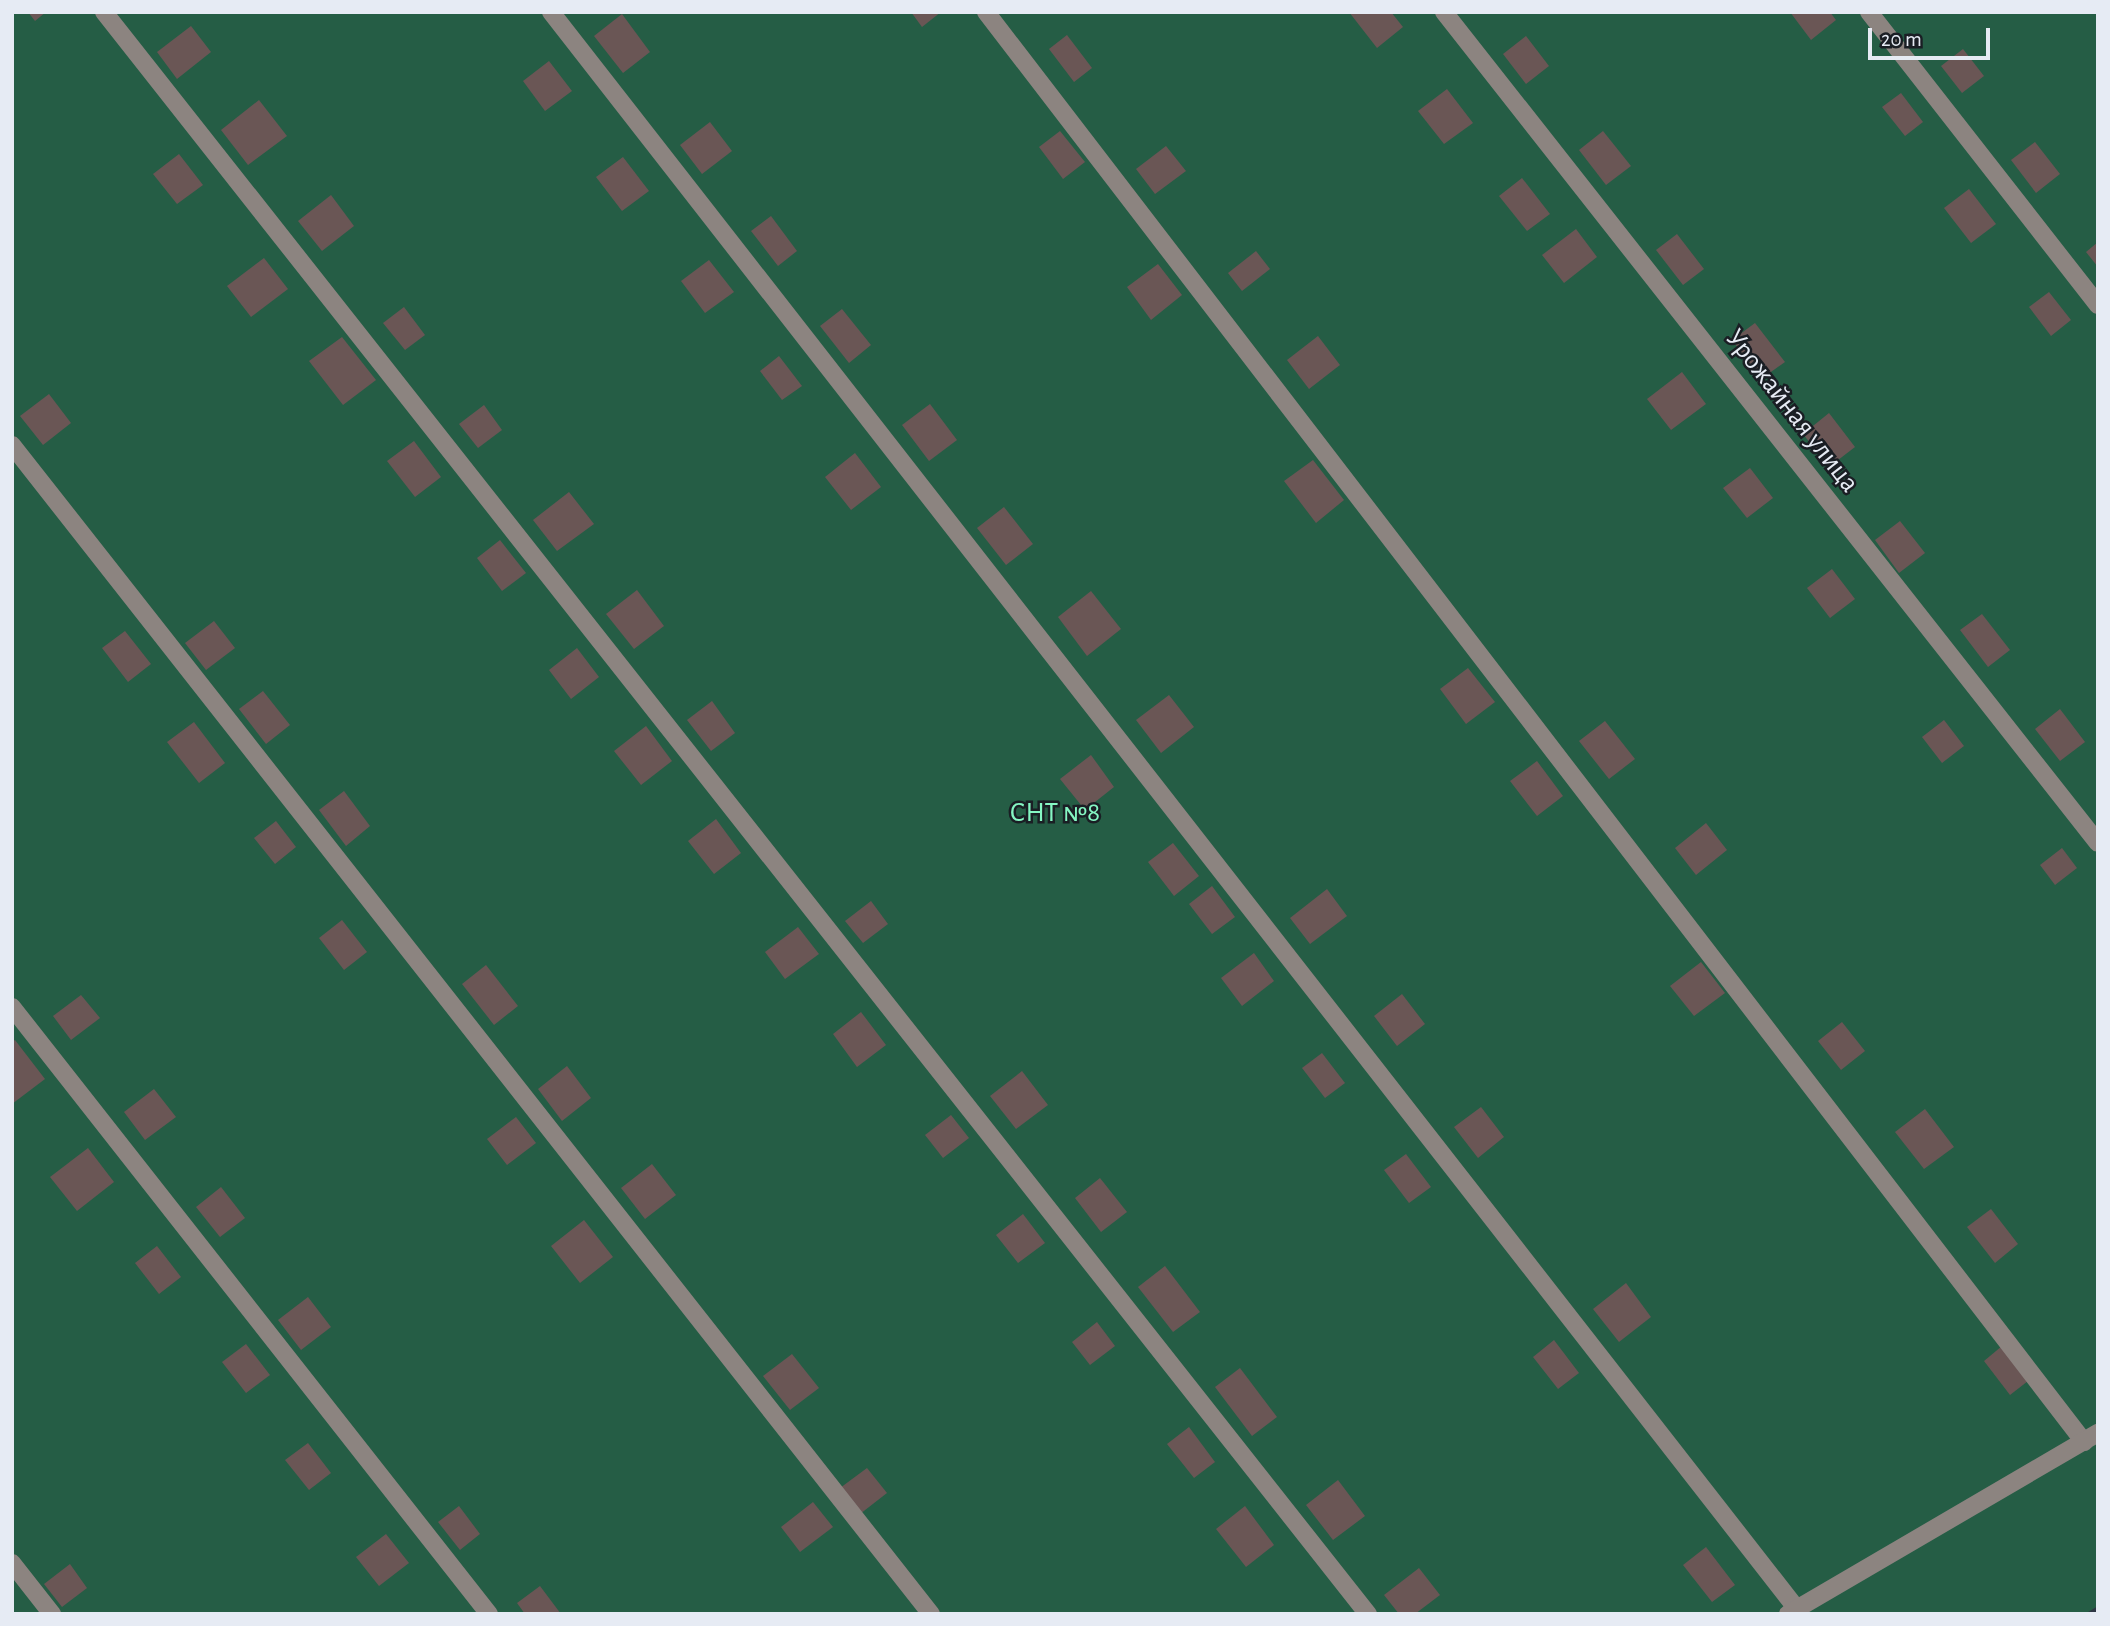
<!DOCTYPE html>
<meta charset="utf-8">
<style>
body{margin:0}
#map{position:relative;width:2110px;height:1626px;overflow:hidden;background:#2e3644;font-family:"Alegreya Sans",sans-serif}
div>[style]{position:absolute}
.green>*{inset:0;background:#255d45}
.building>*{inset:0;background:#6a5655}
.minor>*{height:18px;margin:-9px;padding:0 9px;transform-origin:9px;border-radius:9px;background:#8c8480}
span{translate:-50% -50%;white-space:nowrap;text-align:center;line-height:1.15;-webkit-text-stroke:5px #1a1e24;paint-order:stroke}
.street-label{font-size:28px;color:#e6ebf4}
.park-label{font-size:28px;color:#85f7c3}
.frame{position:absolute;inset:0;border:14px solid #e6ebf4;pointer-events:none}
.scale{position:absolute;left:1868px;top:28px;width:122px;height:32px;box-sizing:border-box;border:4px solid #e6ebf4;border-top:0;padding-left:9px;font-size:21px;line-height:24px;white-space:nowrap;color:#e6ebf4;-webkit-text-stroke:5px #1a1e24;paint-order:stroke}
</style>
<div id="map">
<div class="green">
<div style="clip-path:polygon(12px 12px,2098px 12px,2098px 1606px,2085px 1614px,12px 1614px)"></div>
</div>
<div class="building">
<div style="clip-path:polygon(28px 12px,46px 12px,35px 21px)"></div>
<div style="clip-path:polygon(911px 12px,941px 12px,922px 27px)"></div>
<div style="clip-path:polygon(1349px 12px,1391px 12px,1403px 27px,1377px 48px)"></div>
<div style="clip-path:polygon(1790px 12px,1830px 12px,1836px 20px,1811px 40px)"></div>
<div style="clip-path:polygon(622px 14px,650px 52px,623px 73px,594px 36px)"></div>
<div style="clip-path:polygon(191px 26px,211px 52px,177px 79px,157px 52px)"></div>
<div style="clip-path:polygon(1067px 35px,1092px 68px,1074px 82px,1049px 49px)"></div>
<div style="clip-path:polygon(1526px 36px,1549px 66px,1526px 84px,1503px 54px)"></div>
<div style="clip-path:polygon(1963px 49px,1984px 76px,1962px 93px,1941px 66px)"></div>
<div style="clip-path:polygon(549px 61px,572px 91px,545px 111px,523px 81px)"></div>
<div style="clip-path:polygon(1447px 89px,1473px 123px,1444px 144px,1418px 111px)"></div>
<div style="clip-path:polygon(1901px 93px,1923px 122px,1905px 136px,1882px 107px)"></div>
<div style="clip-path:polygon(259px 100px,287px 136px,248px 165px,221px 130px)"></div>
<div style="clip-path:polygon(710px 122px,732px 151px,702px 174px,680px 145px)"></div>
<div style="clip-path:polygon(1060px 131px,1085px 162px,1063px 179px,1039px 147px)"></div>
<div style="clip-path:polygon(1603px 131px,1631px 166px,1606px 185px,1579px 150px)"></div>
<div style="clip-path:polygon(2035px 142px,2060px 174px,2036px 193px,2011px 160px)"></div>
<div style="clip-path:polygon(1166px 146px,1186px 171px,1155px 194px,1136px 169px)"></div>
<div style="clip-path:polygon(179px 154px,203px 185px,177px 204px,153px 174px)"></div>
<div style="clip-path:polygon(623px 157px,649px 191px,622px 211px,596px 177px)"></div>
<div style="clip-path:polygon(1522px 178px,1550px 214px,1527px 231px,1499px 196px)"></div>
<div style="clip-path:polygon(1969px 189px,1996px 224px,1971px 243px,1944px 208px)"></div>
<div style="clip-path:polygon(331px 195px,354px 226px,322px 251px,298px 221px)"></div>
<div style="clip-path:polygon(771px 216px,797px 251px,778px 266px,751px 231px)"></div>
<div style="clip-path:polygon(1576px 229px,1597px 257px,1564px 283px,1542px 255px)"></div>
<div style="clip-path:polygon(1677px 234px,1704px 269px,1683px 285px,1656px 250px)"></div>
<div style="clip-path:polygon(2098px 242px,2098px 267px,2086px 252px)"></div>
<div style="clip-path:polygon(1256px 251px,1270px 269px,1242px 291px,1228px 273px)"></div>
<div style="clip-path:polygon(264px 258px,288px 289px,251px 317px,227px 286px)"></div>
<div style="clip-path:polygon(709px 260px,734px 292px,705px 313px,681px 281px)"></div>
<div style="clip-path:polygon(1158px 264px,1182px 295px,1151px 320px,1127px 287px)"></div>
<div style="clip-path:polygon(2049px 292px,2071px 320px,2051px 336px,2029px 307px)"></div>
<div style="clip-path:polygon(404px 307px,425px 335px,405px 350px,383px 323px)"></div>
<div style="clip-path:polygon(842px 309px,871px 345px,849px 363px,820px 326px)"></div>
<div style="clip-path:polygon(1755px 323px,1785px 362px,1761px 379px,1732px 340px)"></div>
<div style="clip-path:polygon(1318px 336px,1340px 365px,1309px 389px,1287px 360px)"></div>
<div style="clip-path:polygon(342px 337px,376px 380px,343px 405px,309px 361px)"></div>
<div style="clip-path:polygon(779px 356px,802px 386px,782px 400px,760px 371px)"></div>
<div style="clip-path:polygon(1682px 372px,1706px 404px,1671px 430px,1647px 399px)"></div>
<div style="clip-path:polygon(49px 394px,71px 423px,43px 445px,20px 416px)"></div>
<div style="clip-path:polygon(930px 404px,957px 440px,929px 461px,902px 425px)"></div>
<div style="clip-path:polygon(484px 405px,502px 430px,478px 448px,459px 424px)"></div>
<div style="clip-path:polygon(1829px 413px,1855px 447px,1829px 467px,1803px 434px)"></div>
<div style="clip-path:polygon(414px 441px,441px 477px,415px 497px,387px 461px)"></div>
<div style="clip-path:polygon(855px 453px,881px 487px,851px 510px,825px 477px)"></div>
<div style="clip-path:polygon(1313px 460px,1344px 500px,1316px 523px,1284px 481px)"></div>
<div style="clip-path:polygon(1750px 468px,1773px 498px,1747px 518px,1723px 488px)"></div>
<div style="clip-path:polygon(569px 492px,594px 524px,557px 551px,533px 520px)"></div>
<div style="clip-path:polygon(1004px 507px,1033px 544px,1006px 565px,977px 528px)"></div>
<div style="clip-path:polygon(1900px 521px,1925px 553px,1899px 573px,1875px 540px)"></div>
<div style="clip-path:polygon(500px 540px,526px 573px,502px 591px,477px 558px)"></div>
<div style="clip-path:polygon(1832px 569px,1855px 599px,1830px 618px,1807px 588px)"></div>
<div style="clip-path:polygon(637px 590px,664px 626px,634px 649px,606px 614px)"></div>
<div style="clip-path:polygon(1091px 591px,1121px 629px,1087px 656px,1058px 617px)"></div>
<div style="clip-path:polygon(1982px 614px,2010px 650px,1988px 667px,1960px 630px)"></div>
<div style="clip-path:polygon(214px 621px,235px 648px,206px 670px,185px 643px)"></div>
<div style="clip-path:polygon(125px 631px,151px 664px,128px 682px,102px 648px)"></div>
<div style="clip-path:polygon(577px 648px,599px 677px,571px 699px,549px 670px)"></div>
<div style="clip-path:polygon(1468px 668px,1495px 702px,1466px 724px,1440px 689px)"></div>
<div style="clip-path:polygon(263px 691px,290px 725px,266px 744px,239px 709px)"></div>
<div style="clip-path:polygon(1169px 695px,1194px 727px,1161px 753px,1136px 720px)"></div>
<div style="clip-path:polygon(712px 701px,735px 733px,711px 751px,687px 720px)"></div>
<div style="clip-path:polygon(2060px 709px,2085px 742px,2060px 761px,2035px 729px)"></div>
<div style="clip-path:polygon(1944px 720px,1964px 746px,1942px 763px,1922px 737px)"></div>
<div style="clip-path:polygon(1605px 721px,1635px 759px,1609px 779px,1579px 741px)"></div>
<div style="clip-path:polygon(194px 722px,225px 763px,199px 783px,167px 742px)"></div>
<div style="clip-path:polygon(646px 726px,672px 761px,641px 785px,614px 751px)"></div>
<div style="clip-path:polygon(1091px 755px,1114px 787px,1085px 810px,1060px 779px)"></div>
<div style="clip-path:polygon(1537px 761px,1563px 796px,1537px 816px,1510px 781px)"></div>
<div style="clip-path:polygon(344px 791px,370px 826px,346px 846px,319px 810px)"></div>
<div style="clip-path:polygon(716px 819px,741px 853px,714px 874px,688px 841px)"></div>
<div style="clip-path:polygon(276px 821px,296px 847px,275px 864px,254px 838px)"></div>
<div style="clip-path:polygon(1706px 823px,1727px 850px,1696px 875px,1675px 848px)"></div>
<div style="clip-path:polygon(1173px 843px,1199px 876px,1174px 896px,1148px 862px)"></div>
<div style="clip-path:polygon(2062px 848px,2077px 868px,2055px 885px,2040px 865px)"></div>
<div style="clip-path:polygon(1212px 886px,1235px 917px,1212px 934px,1189px 904px)"></div>
<div style="clip-path:polygon(1327px 889px,1347px 916px,1310px 944px,1290px 918px)"></div>
<div style="clip-path:polygon(871px 901px,888px 924px,863px 943px,845px 921px)"></div>
<div style="clip-path:polygon(342px 920px,367px 952px,344px 970px,319px 938px)"></div>
<div style="clip-path:polygon(798px 927px,819px 954px,785px 979px,765px 952px)"></div>
<div style="clip-path:polygon(1254px 953px,1274px 981px,1242px 1006px,1221px 978px)"></div>
<div style="clip-path:polygon(1701px 962px,1725px 993px,1694px 1016px,1670px 986px)"></div>
<div style="clip-path:polygon(486px 965px,518px 1006px,494px 1025px,462px 984px)"></div>
<div style="clip-path:polygon(1402px 994px,1425px 1024px,1397px 1046px,1374px 1016px)"></div>
<div style="clip-path:polygon(81px 995px,100px 1018px,71px 1040px,53px 1016px)"></div>
<div style="clip-path:polygon(861px 1012px,886px 1045px,857px 1067px,833px 1034px)"></div>
<div style="clip-path:polygon(1842px 1022px,1865px 1051px,1841px 1070px,1818px 1041px)"></div>
<div style="clip-path:polygon(15px 1040px,45px 1079px,12px 1104px,12px 1042px)"></div>
<div style="clip-path:polygon(1322px 1053px,1345px 1083px,1325px 1098px,1302px 1068px)"></div>
<div style="clip-path:polygon(567px 1066px,591px 1098px,562px 1121px,538px 1089px)"></div>
<div style="clip-path:polygon(1022px 1071px,1048px 1105px,1016px 1129px,990px 1096px)"></div>
<div style="clip-path:polygon(154px 1089px,176px 1117px,145px 1140px,124px 1112px)"></div>
<div style="clip-path:polygon(1481px 1107px,1504px 1137px,1478px 1158px,1454px 1127px)"></div>
<div style="clip-path:polygon(1925px 1109px,1954px 1147px,1924px 1169px,1895px 1132px)"></div>
<div style="clip-path:polygon(951px 1115px,969px 1138px,943px 1158px,925px 1135px)"></div>
<div style="clip-path:polygon(516px 1117px,536px 1143px,507px 1165px,487px 1139px)"></div>
<div style="clip-path:polygon(88px 1148px,114px 1182px,77px 1211px,50px 1177px)"></div>
<div style="clip-path:polygon(1406px 1154px,1431px 1187px,1409px 1203px,1384px 1170px)"></div>
<div style="clip-path:polygon(652px 1164px,676px 1195px,645px 1219px,621px 1188px)"></div>
<div style="clip-path:polygon(1100px 1178px,1127px 1212px,1101px 1232px,1075px 1198px)"></div>
<div style="clip-path:polygon(221px 1187px,245px 1218px,220px 1237px,196px 1207px)"></div>
<div style="clip-path:polygon(1991px 1209px,2018px 1244px,1995px 1263px,1967px 1227px)"></div>
<div style="clip-path:polygon(1023px 1214px,1045px 1243px,1018px 1263px,996px 1235px)"></div>
<div style="clip-path:polygon(584px 1220px,613px 1257px,580px 1283px,551px 1246px)"></div>
<div style="clip-path:polygon(157px 1246px,181px 1277px,159px 1294px,135px 1263px)"></div>
<div style="clip-path:polygon(1165px 1266px,1200px 1312px,1173px 1332px,1138px 1287px)"></div>
<div style="clip-path:polygon(1626px 1283px,1651px 1317px,1619px 1342px,1593px 1309px)"></div>
<div style="clip-path:polygon(308px 1297px,331px 1327px,301px 1350px,278px 1320px)"></div>
<div style="clip-path:polygon(1097px 1322px,1115px 1346px,1090px 1365px,1072px 1342px)"></div>
<div style="clip-path:polygon(1554px 1340px,1579px 1373px,1558px 1389px,1533px 1357px)"></div>
<div style="clip-path:polygon(246px 1344px,270px 1375px,246px 1393px,222px 1362px)"></div>
<div style="clip-path:polygon(2002px 1346px,2028px 1381px,2010px 1395px,1984px 1361px)"></div>
<div style="clip-path:polygon(792px 1354px,819px 1388px,790px 1410px,763px 1376px)"></div>
<div style="clip-path:polygon(1240px 1368px,1277px 1417px,1252px 1436px,1215px 1387px)"></div>
<div style="clip-path:polygon(1189px 1427px,1215px 1462px,1194px 1478px,1167px 1444px)"></div>
<div style="clip-path:polygon(308px 1443px,331px 1473px,309px 1490px,285px 1460px)"></div>
<div style="clip-path:polygon(867px 1468px,887px 1493px,860px 1514px,840px 1488px)"></div>
<div style="clip-path:polygon(1338px 1480px,1365px 1516px,1333px 1540px,1306px 1505px)"></div>
<div style="clip-path:polygon(813px 1502px,833px 1527px,800px 1552px,781px 1527px)"></div>
<div style="clip-path:polygon(459px 1506px,480px 1534px,460px 1550px,438px 1522px)"></div>
<div style="clip-path:polygon(1245px 1506px,1274px 1545px,1246px 1567px,1216px 1529px)"></div>
<div style="clip-path:polygon(386px 1534px,409px 1563px,379px 1586px,356px 1557px)"></div>
<div style="clip-path:polygon(1706px 1547px,1735px 1585px,1712px 1602px,1683px 1565px)"></div>
<div style="clip-path:polygon(70px 1564px,87px 1588px,62px 1607px,44px 1584px)"></div>
<div style="clip-path:polygon(1419px 1568px,1440px 1595px,1415px 1614px,1399px 1614px,1384px 1595px)"></div>
<div style="clip-path:polygon(540px 1586px,561px 1614px,525px 1614px,517px 1603px)"></div>
</div>
<div class="minor">
<div style="left:104px;top:12px;width:2041px;rotate:51.73deg"></div>
<div style="left:551px;top:12px;width:2024px;rotate:52.04deg"></div>
<div style="left:986px;top:12px;width:1803px;rotate:52.48deg"></div>
<div style="left:1444px;top:12px;width:1057px;rotate:51.8deg"></div>
<div style="left:1869px;top:12px;width:372px;rotate:52deg"></div>
<div style="left:12px;top:445px;width:1487px;rotate:51.83deg"></div>
<div style="left:12px;top:1007px;width:772px;rotate:51.84deg"></div>
<div style="left:12px;top:1563px;width:65px;rotate:51.9deg"></div>
<div style="left:1788px;top:1614px;width:359px;rotate:-30.3deg"></div>
</div>
<div class="street-label">
<span style="left:1792px;top:411px;rotate:52deg">Урожайная улица</span>
</div>
<div class="park-label">
<span style="left:1055px;top:813px">СНТ №8</span>
</div>
<div class="frame"></div>
<div class="scale">20 m</div>
</div>
